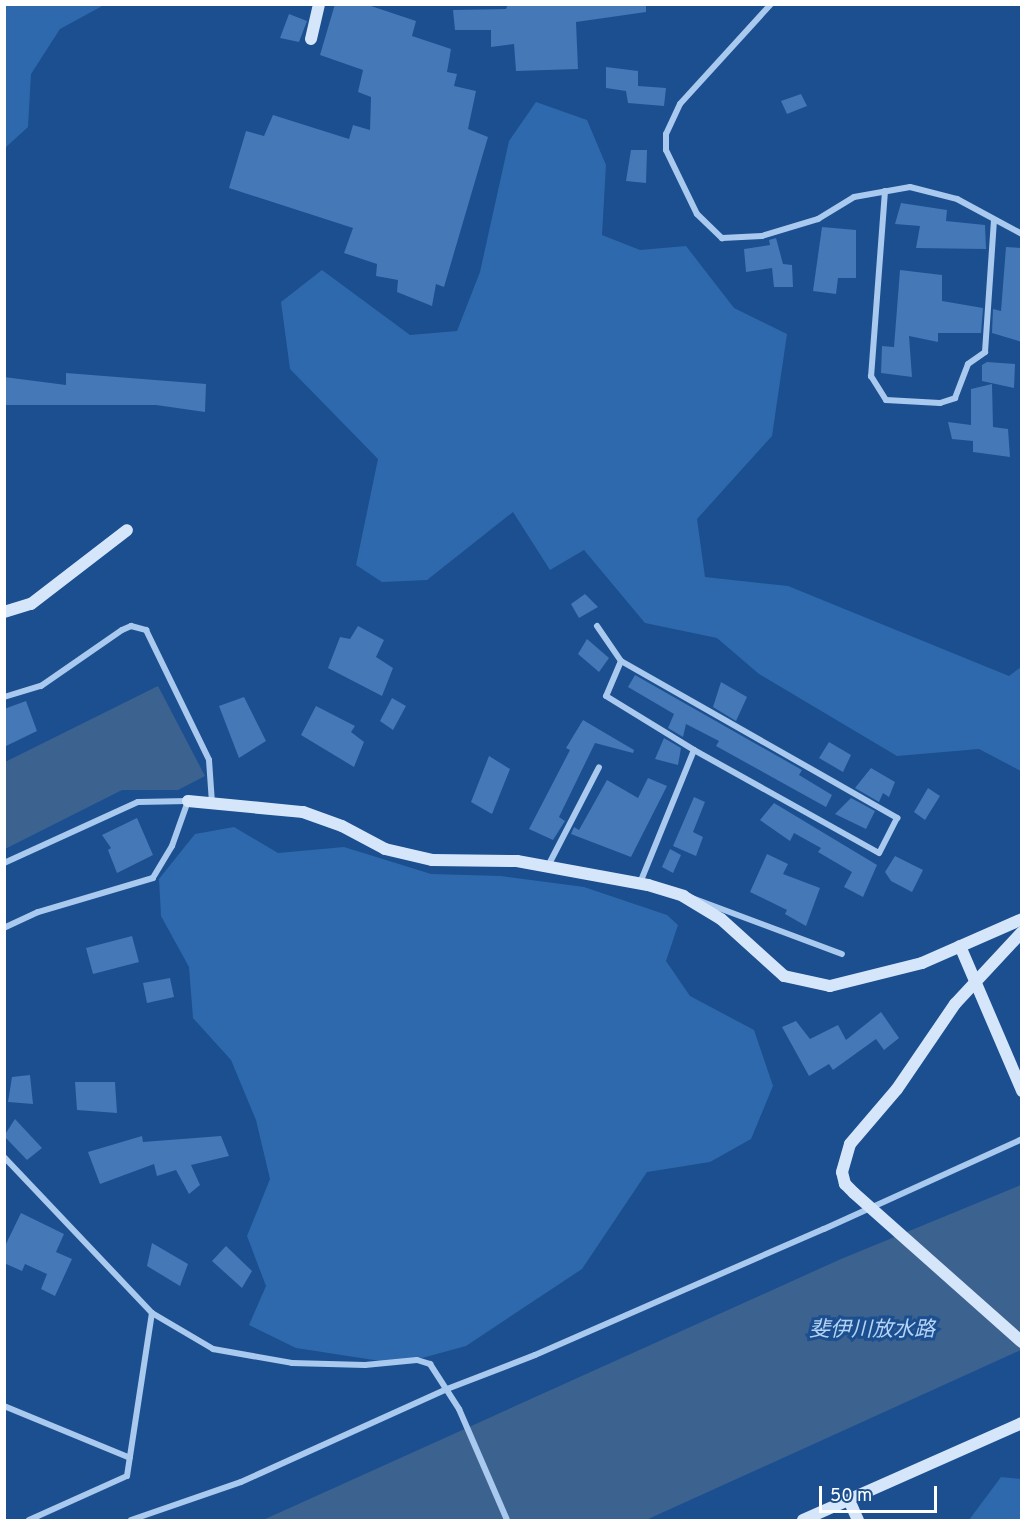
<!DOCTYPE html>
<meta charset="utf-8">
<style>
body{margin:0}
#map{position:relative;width:1026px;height:1525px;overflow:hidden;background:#1b4f8f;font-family:Overpass,"Noto Sans JP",sans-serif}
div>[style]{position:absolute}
.green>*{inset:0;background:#2e69ad}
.water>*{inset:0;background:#3c6290}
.building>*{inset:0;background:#4478b7}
.street>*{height:6px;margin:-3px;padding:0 3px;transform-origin:3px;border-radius:3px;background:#a9c9ee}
.secondary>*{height:12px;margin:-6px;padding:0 6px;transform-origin:6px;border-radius:6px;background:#d6e6fa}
.secondary-bridge>*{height:12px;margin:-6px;padding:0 6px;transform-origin:6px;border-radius:6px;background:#d6e6fa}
span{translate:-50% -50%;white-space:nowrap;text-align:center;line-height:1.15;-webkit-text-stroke:6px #1b4f8f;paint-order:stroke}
.water-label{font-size:21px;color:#b5d3f5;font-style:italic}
.frame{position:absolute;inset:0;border:6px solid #fff;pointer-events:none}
.scale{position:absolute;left:819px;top:1486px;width:118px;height:27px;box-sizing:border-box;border:3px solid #fff;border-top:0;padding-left:8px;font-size:18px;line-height:21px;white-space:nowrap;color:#fff;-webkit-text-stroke:4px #1b4f8f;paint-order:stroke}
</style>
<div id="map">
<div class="green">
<div style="clip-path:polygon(5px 4px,104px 5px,60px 29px,31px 74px,28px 127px,5px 148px)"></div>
<div style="clip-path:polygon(536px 102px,587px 120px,606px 165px,602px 235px,640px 250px,686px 246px,734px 308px,787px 334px,772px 436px,697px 519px,705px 577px,788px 586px,1009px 676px,1021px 667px,1021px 771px,979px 749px,897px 756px,759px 674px,717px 638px,645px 623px,584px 550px,550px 570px,513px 512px,427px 580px,382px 582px,356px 565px,378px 459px,290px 369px,281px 302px,322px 270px,410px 335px,457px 331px,480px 272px,509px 141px)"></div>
<div style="clip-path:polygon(234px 827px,278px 853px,344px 847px,431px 874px,501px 876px,584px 887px,667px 915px,678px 925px,666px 961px,690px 996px,754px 1030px,773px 1086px,751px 1139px,710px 1162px,647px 1172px,582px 1269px,466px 1346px,400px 1364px,296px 1348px,249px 1325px,266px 1286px,247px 1236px,270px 1179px,256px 1120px,231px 1060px,193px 1018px,189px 967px,161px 916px,159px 879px,195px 834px)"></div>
<div style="clip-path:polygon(1001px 1477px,1021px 1479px,1021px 1520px,969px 1520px)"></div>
</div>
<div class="water">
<div style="clip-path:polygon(158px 686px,205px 776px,178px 790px,122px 790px,5px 849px,5px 762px)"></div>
<div style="clip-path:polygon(1021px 1185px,1021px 1350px,646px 1520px,263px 1520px,841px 1259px)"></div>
</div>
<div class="building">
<div style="clip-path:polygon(335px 4px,365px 4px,416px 21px,412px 36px,451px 49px,447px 72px,457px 74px,454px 86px,476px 91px,468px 129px,488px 137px,444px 287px,436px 284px,432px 306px,397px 292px,398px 280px,376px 276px,377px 264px,344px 253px,353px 228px,229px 188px,246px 131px,264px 136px,273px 115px,349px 139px,353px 125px,370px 130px,371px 97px,358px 92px,363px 70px,320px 55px)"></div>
<div style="clip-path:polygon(508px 4px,646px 4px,646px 12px,576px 22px,578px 69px,516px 71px,514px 44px,491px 47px,491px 30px,455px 30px,453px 10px,506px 9px)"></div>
<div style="clip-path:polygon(289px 14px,307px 21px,299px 42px,280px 38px)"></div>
<div style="clip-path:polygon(606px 67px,638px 71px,638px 86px,666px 88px,664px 106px,628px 103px,626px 91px,606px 88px)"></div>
<div style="clip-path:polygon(801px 94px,807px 106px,787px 114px,781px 101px)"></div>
<div style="clip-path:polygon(631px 150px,647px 150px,646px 183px,626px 181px)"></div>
<div style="clip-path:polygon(901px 203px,947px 210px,946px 221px,985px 225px,986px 249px,916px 248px,920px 226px,895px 224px)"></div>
<div style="clip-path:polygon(822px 227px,856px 230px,856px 278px,838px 278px,836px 294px,813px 291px)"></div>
<div style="clip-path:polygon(776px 238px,783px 264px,792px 265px,793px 287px,774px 287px,772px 268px,746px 272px,744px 249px,770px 245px,769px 240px)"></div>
<div style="clip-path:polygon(1006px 247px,1022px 248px,1022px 342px,992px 333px,993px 309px,1001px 311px)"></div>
<div style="clip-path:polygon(900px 270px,942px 275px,942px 301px,983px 308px,981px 333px,938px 333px,938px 342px,909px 336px,912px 377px,881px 373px,882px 346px,894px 347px)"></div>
<div style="clip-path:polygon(987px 362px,1015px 364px,1014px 388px,982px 381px,982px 365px)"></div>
<div style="clip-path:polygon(66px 373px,206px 384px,205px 412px,156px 405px,4px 405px,4px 377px,66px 385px)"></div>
<div style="clip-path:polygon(992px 384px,993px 427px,1008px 429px,1010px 457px,973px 452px,973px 441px,952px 439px,948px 422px,971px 425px,971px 389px)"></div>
<div style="clip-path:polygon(585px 594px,598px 607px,579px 618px,571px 604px)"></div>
<div style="clip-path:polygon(358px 626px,384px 640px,376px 657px,393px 668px,382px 696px,328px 668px,340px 637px,350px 639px)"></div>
<div style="clip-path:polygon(587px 639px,609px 658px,599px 672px,578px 654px)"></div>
<div style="clip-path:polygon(635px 675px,802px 770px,799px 775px,832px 795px,826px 807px,716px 746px,719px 741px,686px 724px,683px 737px,668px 728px,674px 714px,628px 687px)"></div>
<div style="clip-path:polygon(721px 682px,747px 697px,736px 721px,713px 707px)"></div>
<div style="clip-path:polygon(244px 697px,266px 741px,239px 758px,219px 706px)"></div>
<div style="clip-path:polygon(392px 698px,406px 706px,393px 730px,380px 721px)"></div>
<div style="clip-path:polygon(26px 701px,37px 731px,4px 747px,4px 709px)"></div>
<div style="clip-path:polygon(316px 706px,355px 726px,351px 732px,364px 742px,354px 767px,301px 735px)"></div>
<div style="clip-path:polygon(583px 720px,634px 750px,633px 753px,595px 743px,559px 817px,565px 821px,553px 840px,529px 829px,570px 750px,566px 748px)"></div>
<div style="clip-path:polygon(664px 738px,681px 748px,678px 765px,655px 759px)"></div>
<div style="clip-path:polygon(829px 742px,851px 755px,843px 772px,819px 758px)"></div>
<div style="clip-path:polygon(489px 756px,510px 769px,492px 814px,471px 802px)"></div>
<div style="clip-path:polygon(871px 768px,895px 782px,889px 797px,883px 793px,879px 802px,855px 788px)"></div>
<div style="clip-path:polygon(648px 778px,667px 786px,631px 857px,571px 834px,574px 827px,579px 830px,607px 780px,638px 798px)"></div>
<div style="clip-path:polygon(928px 788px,940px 796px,925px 820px,914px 812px)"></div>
<div style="clip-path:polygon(694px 797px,705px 802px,693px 832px,703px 837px,696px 856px,673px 846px)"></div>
<div style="clip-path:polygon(851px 798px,875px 811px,866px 829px,835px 814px)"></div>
<div style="clip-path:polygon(774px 803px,877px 865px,863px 897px,844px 887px,852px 872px,818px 852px,821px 848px,794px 833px,790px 841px,760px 820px)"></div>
<div style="clip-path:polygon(137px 818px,153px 855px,117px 873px,108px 850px,111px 848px,102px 835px)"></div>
<div style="clip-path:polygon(670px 849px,681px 855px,673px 873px,662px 867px)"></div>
<div style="clip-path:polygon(767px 854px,788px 864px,783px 874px,820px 888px,806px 926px,785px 914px,787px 910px,750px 892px)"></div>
<div style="clip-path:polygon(895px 856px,923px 870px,912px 892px,891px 881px,885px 872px)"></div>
<div style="clip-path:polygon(132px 936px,139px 962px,93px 974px,86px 948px)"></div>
<div style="clip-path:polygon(170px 978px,174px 997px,147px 1003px,143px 983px)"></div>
<div style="clip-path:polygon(881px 1012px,899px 1038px,884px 1050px,876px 1039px,833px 1070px,829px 1064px,809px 1076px,782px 1027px,796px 1021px,810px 1039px,838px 1025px,846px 1040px)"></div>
<div style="clip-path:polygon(30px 1075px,33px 1104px,8px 1102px,12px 1077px)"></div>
<div style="clip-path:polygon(75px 1082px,115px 1082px,117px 1113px,77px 1110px)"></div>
<div style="clip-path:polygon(15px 1119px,42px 1148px,27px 1160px,4px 1136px)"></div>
<div style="clip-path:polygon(142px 1136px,143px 1142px,221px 1136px,229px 1156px,191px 1165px,200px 1185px,189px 1194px,176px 1170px,157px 1176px,154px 1164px,100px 1184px,88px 1152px)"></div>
<div style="clip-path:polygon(21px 1213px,64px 1234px,56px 1252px,72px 1259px,55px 1296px,41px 1289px,47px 1274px,25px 1264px,22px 1271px,4px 1263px,4px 1248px)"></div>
<div style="clip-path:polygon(152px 1243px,188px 1264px,180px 1286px,147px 1266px)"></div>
<div style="clip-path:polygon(226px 1246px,252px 1271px,242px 1288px,212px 1261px)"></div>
</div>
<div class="street">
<div style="left:771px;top:4px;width:135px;rotate:132.3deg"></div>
<div style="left:680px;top:104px;width:33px;rotate:115deg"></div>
<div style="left:666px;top:134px;width:16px;rotate:90deg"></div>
<div style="left:666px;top:150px;width:71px;rotate:64.2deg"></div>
<div style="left:697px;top:214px;width:35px;rotate:44deg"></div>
<div style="left:722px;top:238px;width:40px;rotate:-2.9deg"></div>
<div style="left:762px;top:236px;width:59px;rotate:-16.9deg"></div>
<div style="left:818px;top:219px;width:42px;rotate:-31.4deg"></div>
<div style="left:854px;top:197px;width:57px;rotate:-10.1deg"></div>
<div style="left:910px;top:187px;width:49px;rotate:14.3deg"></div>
<div style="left:957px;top:199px;width:74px;rotate:28.3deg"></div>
<div style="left:885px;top:191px;width:186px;rotate:94.3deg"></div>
<div style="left:871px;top:376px;width:28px;rotate:58deg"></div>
<div style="left:886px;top:400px;width:54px;rotate:3.2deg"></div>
<div style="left:940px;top:403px;width:16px;rotate:-18deg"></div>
<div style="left:955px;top:398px;width:36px;rotate:-69deg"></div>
<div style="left:968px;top:364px;width:21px;rotate:-35deg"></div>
<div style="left:985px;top:352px;width:132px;rotate:-86.1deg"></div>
<div style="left:597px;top:626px;width:42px;rotate:55.6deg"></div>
<div style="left:621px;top:661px;width:38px;rotate:113deg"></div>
<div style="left:606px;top:696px;width:103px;rotate:31.5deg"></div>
<div style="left:694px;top:750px;width:144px;rotate:112.1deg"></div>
<div style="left:621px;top:661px;width:318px;rotate:29.6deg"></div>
<div style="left:897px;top:818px;width:39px;rotate:117deg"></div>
<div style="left:879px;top:853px;width:212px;rotate:-150.9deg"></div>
<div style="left:4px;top:697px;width:39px;rotate:-17deg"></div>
<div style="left:41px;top:686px;width:98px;rotate:-34.7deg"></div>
<div style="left:122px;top:630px;width:10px;rotate:-24deg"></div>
<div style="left:131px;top:626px;width:16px;rotate:15deg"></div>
<div style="left:146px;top:630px;width:144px;rotate:64.1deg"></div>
<div style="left:209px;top:760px;width:43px;rotate:86deg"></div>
<div style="left:4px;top:863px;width:147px;rotate:-24.5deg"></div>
<div style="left:138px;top:802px;width:50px;rotate:-1.1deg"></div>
<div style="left:188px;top:801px;width:48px;rotate:109.6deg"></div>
<div style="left:172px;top:846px;width:37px;rotate:121deg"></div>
<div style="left:153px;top:878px;width:120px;rotate:163.5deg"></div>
<div style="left:38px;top:912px;width:38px;rotate:155deg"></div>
<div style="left:548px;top:866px;width:111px;rotate:-62.7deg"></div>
<div style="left:692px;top:898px;width:160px;rotate:20.5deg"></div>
<div style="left:4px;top:1157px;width:215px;rotate:46.5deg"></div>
<div style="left:152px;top:1313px;width:71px;rotate:30.5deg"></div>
<div style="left:213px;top:1349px;width:80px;rotate:10deg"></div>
<div style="left:292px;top:1363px;width:73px;rotate:1.6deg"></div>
<div style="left:365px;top:1365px;width:52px;rotate:-5.5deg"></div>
<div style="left:417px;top:1360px;width:14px;rotate:17deg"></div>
<div style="left:430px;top:1364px;width:54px;rotate:57.2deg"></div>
<div style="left:459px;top:1409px;width:121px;rotate:66.6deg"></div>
<div style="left:4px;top:1406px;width:136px;rotate:22.4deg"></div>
<div style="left:29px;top:1520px;width:107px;rotate:-24.2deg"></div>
<div style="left:127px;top:1476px;width:165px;rotate:-81.3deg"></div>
<div style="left:131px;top:1520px;width:116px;rotate:-19.1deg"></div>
<div style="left:241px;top:1482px;width:226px;rotate:-24.3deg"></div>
<div style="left:447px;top:1389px;width:94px;rotate:-21.1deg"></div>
<div style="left:535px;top:1355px;width:315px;rotate:-23.6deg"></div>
<div style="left:824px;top:1229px;width:217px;rotate:-24.4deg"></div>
</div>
<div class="secondary">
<div style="left:311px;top:39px;width:36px;rotate:-77deg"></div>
<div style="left:4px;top:612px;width:28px;rotate:-17deg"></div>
<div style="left:31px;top:604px;width:121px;rotate:-37.6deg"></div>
<div style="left:188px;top:801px;width:116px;rotate:5.5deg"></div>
<div style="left:303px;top:812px;width:41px;rotate:19.7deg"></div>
<div style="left:342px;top:826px;width:49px;rotate:28.1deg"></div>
<div style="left:385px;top:849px;width:48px;rotate:13.2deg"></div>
<div style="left:432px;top:860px;width:85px;rotate:0.7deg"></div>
<div style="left:517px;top:861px;width:133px;rotate:10.4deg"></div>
<div style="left:648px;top:885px;width:37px;rotate:17deg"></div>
<div style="left:683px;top:896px;width:44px;rotate:31.2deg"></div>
<div style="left:721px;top:919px;width:85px;rotate:42.1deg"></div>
<div style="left:784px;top:976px;width:47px;rotate:12.3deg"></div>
<div style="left:830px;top:986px;width:95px;rotate:-14deg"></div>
<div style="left:922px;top:963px;width:109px;rotate:-23.7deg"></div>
<div style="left:960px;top:946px;width:158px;rotate:66.8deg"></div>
<div style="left:854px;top:1193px;width:13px;rotate:-135deg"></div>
<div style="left:845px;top:1184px;width:12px;rotate:-104deg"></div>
<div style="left:842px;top:1172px;width:29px;rotate:-74deg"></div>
<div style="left:850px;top:1144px;width:72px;rotate:-49.5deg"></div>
<div style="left:897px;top:1089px;width:103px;rotate:-55.7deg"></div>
<div style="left:955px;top:1004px;width:98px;rotate:-47.1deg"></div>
<div style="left:849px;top:1500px;width:22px;rotate:66deg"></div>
<div style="left:803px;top:1520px;width:240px;rotate:-23.9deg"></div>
</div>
<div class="secondary-bridge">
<div style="left:854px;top:1193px;width:225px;rotate:41.6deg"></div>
</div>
<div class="water-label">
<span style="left:872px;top:1331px">斐伊川放水路</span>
</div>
<div class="frame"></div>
<div class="scale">50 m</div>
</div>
